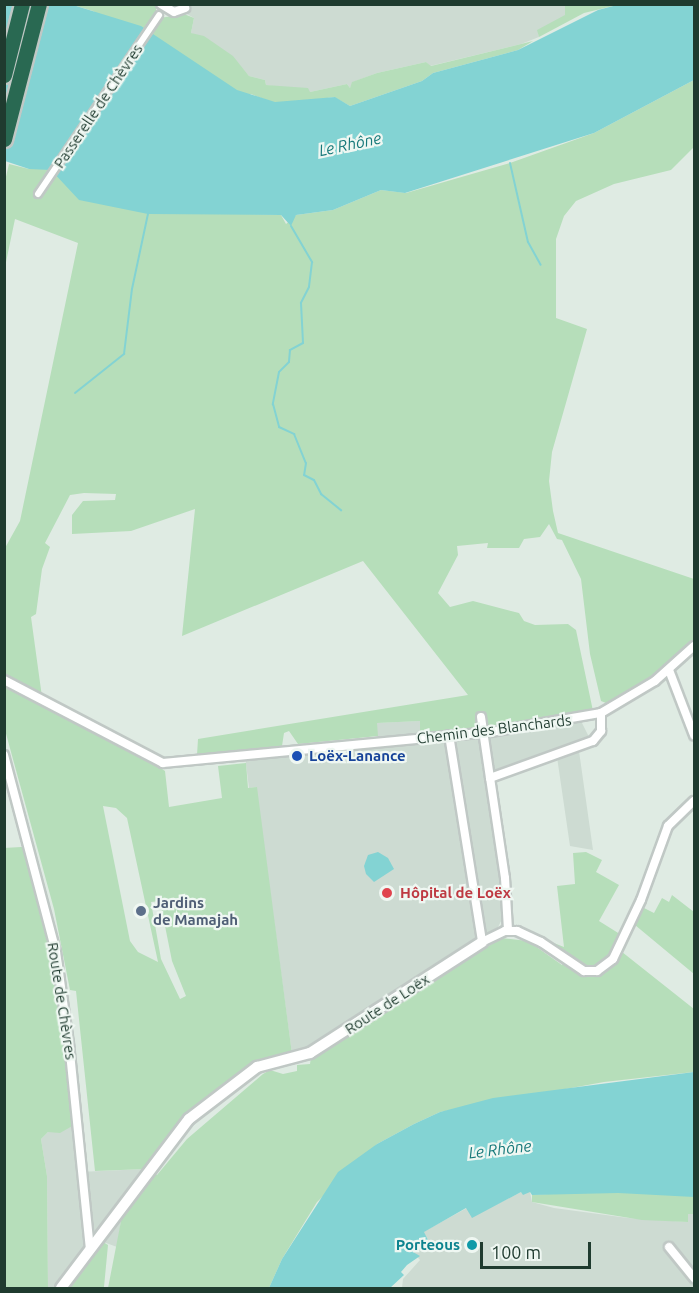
<!DOCTYPE html>
<meta charset="utf-8">
<style>
body{margin:0}
#map{position:relative;width:699px;height:1293px;overflow:hidden;background:#dfebe3;font-family:Ubuntu,sans-serif}
div>[style]{position:absolute}
.built>*{inset:0;background:#cddbd2}
.green>*{inset:0;background:#b6deba}
.water>*{inset:0;background:#83d3d3}
.stream>*{height:2px;margin:-1px;padding:0 1px;transform-origin:1px;border-radius:1px;background:#83d3d3}
.roads{filter:drop-shadow(2px 0 #c0c8c5) drop-shadow(-2px 0 #c0c8c5) drop-shadow(0 2px #c0c8c5) drop-shadow(0 -2px #c0c8c5)}
.pedestrian>*{height:6px;margin:-3px;padding:0 3px;transform-origin:3px;border-radius:3px;background:#fff}
.minor>*{height:8px;margin:-4px;padding:0 4px;transform-origin:4px;border-radius:4px;background:#fff}
.tertiary>*{height:10px;margin:-5px;padding:0 5px;transform-origin:5px;border-radius:5px;background:#fff}
.motorway>*{height:15px;margin:-7.5px;padding:0 7.5px;transform-origin:7.5px;border-radius:7.5px;background:#296952}
.minor-bridge>*{height:8px;margin:-4px;padding:0 4px;transform-origin:4px;border-radius:4px;background:#fff}
.dots>*{width:16px;height:16px;translate:-50% -50%;box-sizing:border-box;border:3px solid #eff7f2;border-radius:50%}
span{translate:-50% -50%;white-space:nowrap;text-align:center;line-height:1.15;-webkit-text-stroke:4.5px #eff7f2;paint-order:stroke}
.street-label{font-size:15px;color:#1f3b2f}
.transit-label{font-size:15px;color:#164399;font-weight:700}
.left{translate:0 -50%;text-align:left}
.health-label{font-size:15px;color:#be3a42;font-weight:700}
.service-label{font-size:15px;color:#4e5e75;font-weight:700}
.culture-label{font-size:15px;color:#0d838f;font-weight:700}
.right{translate:-100% -50%;text-align:right}
.water-label{font-size:16px;color:#17797a;font-style:italic}
.frame{position:absolute;inset:0;border:6px solid #1f3b2f;pointer-events:none}
.scale{position:absolute;left:480px;top:1242px;width:111px;height:27px;box-sizing:border-box;border:3px solid #1f3b2f;border-top:0;padding-left:8px;font-size:18px;line-height:21px;white-space:nowrap;color:#1f3b2f;-webkit-text-stroke:4px #eff7f2;paint-order:stroke}
</style>
<div id="map">
<div class="built">
<div style="clip-path:polygon(171px 5px,589px 5px,538px 30px,539px 37px,521px 44px,430px 66px,426px 62px,377px 73px,353px 82px,350px 88px,347px 84px,310px 92px,266px 85px,265px 80px,249px 76px,232px 56px,191px 33px,194px 18px)"></div>
<div style="clip-path:polygon(578px 715px,593px 745px,579px 751px,593px 850px,570px 846px,557px 757px,491px 783px,505px 878px,500px 879px,504px 915px,498px 927px,307px 1052px,292px 1054px,256px 787px,249px 788px,245px 756px,378px 742px,376px 723px,420px 721px,421px 734px)"></div>
<div style="clip-path:polygon(74px 1125px,79px 1172px,146px 1169px,122px 1216px,117px 1247px,98px 1240px,53px 1288px,48px 1288px,47px 1176px,41px 1139px,48px 1132px)"></div>
<div style="clip-path:polygon(521px 1192px,530px 1192px,532px 1202px,554px 1208px,628px 1218px,688px 1222px,688px 1214px,694px 1214px,694px 1288px,402px 1288px,403px 1279px,420px 1260px,413px 1252px,428px 1240px,423px 1232px,467px 1208px,472px 1217px)"></div>
</div>
<div class="green">
<div style="clip-path:polygon(73px 5px,156px 5px,156px 16px,160px 18px,184px 14px,194px 18px,191px 33px,204px 36px,233px 56px,249px 76px,265px 80px,266px 85px,308px 88px,310px 92px,347px 84px,350px 88px,352px 82px,377px 73px,426px 62px,431px 66px,533px 41px,518px 50px,433px 73px,422px 81px,350px 106px,334px 97px,306px 101px,290px 109px,251px 94px,239px 99px,93px 11px)"></div>
<div style="clip-path:polygon(565px 5px,617px 5px,584px 13px,539px 37px,537px 30px,565px 15px)"></div>
<div style="clip-path:polygon(694px 80px,694px 147px,671px 170px,614px 184px,576px 201px,564px 216px,556px 239px,556px 318px,587px 329px,552px 452px,549px 481px,553px 511px,558px 533px,694px 579px,694px 641px,659px 672px,630px 692px,606px 703px,601px 701px,590px 654px,581px 579px,562px 540px,557px 539px,549px 524px,540px 537px,524px 539px,519px 548px,487px 548px,488px 543px,457px 546px,458px 555px,438px 593px,450px 607px,473px 601px,519px 613px,524px 621px,535px 625px,568px 624px,576px 630px,593px 711px,551px 721px,420px 734px,420px 721px,377px 723px,378px 736px,298px 744px,289px 731px,284px 733px,282px 746px,197px 755px,198px 739px,468px 695px,363px 561px,182px 636px,195px 509px,131px 531px,72px 534px,72px 515px,83px 501px,115px 500px,116px 494px,84px 493px,70px 495px,45px 543px,50px 547px,42px 569px,36px 614px,31px 617px,42px 697px,5px 675px,5px 548px,20px 521px,78px 243px,15px 219px,5px 267px,4px 185px,9px 164px,29px 169px,48px 168px,62px 179px,252px 214px,281px 215px,286px 224px,296px 215px,333px 210px,381px 190px,406px 193px,510px 163px,594px 133px)"></div>
<div style="clip-path:polygon(evenodd,4px 687px,156px 765px,165px 771px,169px 807px,222px 798px,218px 766px,246px 763px,248px 788px,257px 787px,292px 1054px,252px 1064px,196px 1107px,180px 1122px,146px 1169px,95px 1171px,76px 991px,70px 990px,54px 909px,5px 730px,4px 687px,103px 806px,116px 808px,127px 818px,158px 962px,138px 952px,130px 941px,103px 806px,4px 687px,160px 901px,172px 961px,186px 996px,180px 999px,161px 959px,151px 902px,160px 901px)"></div>
<div style="clip-path:polygon(21px 847px,26px 847px,53px 953px,74px 1125px,60px 1133px,48px 1132px,41px 1139px,47px 1176px,48px 1288px,5px 1288px,4px 848px)"></div>
<div style="clip-path:polygon(586px 852px,602px 860px,596px 872px,619px 885px,599px 921px,623px 936px,617px 948px,694px 1009px,694px 1072px,604px 1082px,440px 1112px,414px 1124px,377px 1144px,317px 1202px,282px 1259px,269px 1288px,108px 1288px,122px 1216px,153px 1172px,157px 1175px,187px 1139px,263px 1074px,270px 1070px,283px 1074px,297px 1071px,297px 1065px,310px 1064px,311px 1057px,338px 1043px,501px 938px,528px 941px,562px 965px,566px 957px,546px 940px,564px 947px,557px 886px,575px 884px,573px 853px)"></div>
<div style="clip-path:polygon(672px 895px,694px 912px,694px 974px,635px 925px,642px 907px,654px 913px,662px 898px,669px 902px)"></div>
<div style="clip-path:polygon(694px 1185px,694px 1214px,688px 1214px,688px 1222px,642px 1220px,532px 1202px,532px 1195px)"></div>
<div style="clip-path:polygon(103px 1242px,108px 1245px,104px 1287px,108px 1288px,67px 1288px)"></div>
</div>
<div class="water">
<div style="clip-path:polygon(5px 5px,73px 5px,141px 26px,237px 90px,275px 102px,335px 97px,350px 106px,422px 81px,433px 73px,518px 50px,598px 10px,617px 5px,694px 5px,694px 80px,594px 133px,405px 193px,381px 190px,333px 210px,296px 215px,291px 226px,281px 215px,148px 214px,79px 200px,51px 170px,29px 169px,5px 161px)"></div>
<div style="clip-path:polygon(378px 852px,388px 858px,394px 869px,374px 882px,366px 874px,364px 866px,368px 855px)"></div>
<div style="clip-path:polygon(694px 1072px,694px 1197px,618px 1193px,532px 1195px,530px 1192px,523px 1195px,521px 1192px,472px 1218px,466px 1208px,424px 1232px,428px 1240px,413px 1252px,420px 1256px,407px 1265px,401px 1272px,404px 1275px,390px 1288px,269px 1288px,282px 1259px,338px 1172px,377px 1144px,414px 1124px,440px 1112px,493px 1098px)"></div>
</div>
<div class="stream">
<div style="left:510px;top:163px;width:81px;rotate:77.2deg"></div>
<div style="left:528px;top:242px;width:26px;rotate:61deg"></div>
<div style="left:291px;top:226px;width:42px;rotate:59.7deg"></div>
<div style="left:312px;top:262px;width:25px;rotate:97deg"></div>
<div style="left:309px;top:287px;width:18px;rotate:117deg"></div>
<div style="left:301px;top:303px;width:40px;rotate:87.1deg"></div>
<div style="left:303px;top:343px;width:15px;rotate:152deg"></div>
<div style="left:290px;top:350px;width:12px;rotate:95deg"></div>
<div style="left:289px;top:362px;width:14px;rotate:135deg"></div>
<div style="left:279px;top:372px;width:33px;rotate:101deg"></div>
<div style="left:273px;top:404px;width:24px;rotate:75deg"></div>
<div style="left:279px;top:427px;width:17px;rotate:25deg"></div>
<div style="left:294px;top:434px;width:31px;rotate:68deg"></div>
<div style="left:306px;top:463px;width:12px;rotate:99deg"></div>
<div style="left:304px;top:475px;width:11px;rotate:27deg"></div>
<div style="left:314px;top:480px;width:16px;rotate:63deg"></div>
<div style="left:321px;top:494px;width:26px;rotate:39deg"></div>
<div style="left:75px;top:393px;width:63px;rotate:-38.5deg"></div>
<div style="left:124px;top:354px;width:65px;rotate:-83deg"></div>
<div style="left:132px;top:289px;width:77px;rotate:-78deg"></div>
</div>
<div class="roads">
<div class="pedestrian">
<div style="left:38px;top:194px;width:216px;rotate:-55.9deg"></div>
</div>
<div class="minor">
<div style="left:161px;top:4px;width:15px;rotate:32deg"></div>
<div style="left:174px;top:12px;width:12px;rotate:-20deg"></div>
<div style="left:669px;top:670px;width:70px;rotate:69deg"></div>
<div style="left:4px;top:680px;width:179px;rotate:27.6deg"></div>
<div style="left:163px;top:763px;width:318px;rotate:-5.4deg"></div>
<div style="left:481px;top:717px;width:62px;rotate:81.6deg"></div>
<div style="left:485px;top:733px;width:118px;rotate:-9.8deg"></div>
<div style="left:601px;top:713px;width:63px;rotate:-30.7deg"></div>
<div style="left:655px;top:681px;width:52px;rotate:-41.9deg"></div>
<div style="left:449px;top:735px;width:210px;rotate:80.9deg"></div>
<div style="left:482px;top:942px;width:25px;rotate:-26deg"></div>
<div style="left:505px;top:931px;width:12px"></div>
<div style="left:517px;top:931px;width:26px;rotate:25deg"></div>
<div style="left:541px;top:942px;width:52px;rotate:34deg"></div>
<div style="left:584px;top:971px;width:13px"></div>
<div style="left:597px;top:971px;width:20px;rotate:-37deg"></div>
<div style="left:613px;top:959px;width:65px;rotate:-64.6deg"></div>
<div style="left:641px;top:900px;width:79px;rotate:-70deg"></div>
<div style="left:668px;top:826px;width:36px;rotate:-44deg"></div>
<div style="left:4px;top:755px;width:204px;rotate:75.2deg"></div>
<div style="left:56px;top:952px;width:92px;rotate:81.9deg"></div>
<div style="left:69px;top:1043px;width:208px;rotate:84.2deg"></div>
<div style="left:508px;top:930px;width:52px;rotate:-93.3deg"></div>
<div style="left:505px;top:878px;width:101px;rotate:-98.5deg"></div>
<div style="left:490px;top:778px;width:109px;rotate:-19.8deg"></div>
<div style="left:593px;top:741px;width:13px;rotate:-51deg"></div>
<div style="left:601px;top:731px;width:18px;rotate:-90deg"></div>
<div style="left:669px;top:1247px;width:40px;rotate:51deg"></div>
</div>
<div class="tertiary">
<div style="left:61px;top:1288px;width:212px;rotate:-52.9deg"></div>
<div style="left:189px;top:1119px;width:86px;rotate:-37.4deg"></div>
<div style="left:257px;top:1067px;width:55px;rotate:-14.8deg"></div>
<div style="left:310px;top:1053px;width:205px;rotate:-32.8deg"></div>
</div>
<div class="motorway">
<div style="left:4px;top:75px;width:73px;rotate:-75.8deg"></div>
<div style="left:4px;top:139px;width:139px;rotate:-75.5deg"></div>
</div>
</div>
<div class="minor-bridge">
<div style="left:480px;top:733px;width:5px"></div>
</div>
<div class="dots">
<div style="left:297px;top:756px;background:#1a4fb4"></div>
<div style="left:387px;top:893px;background:#e0444e"></div>
<div style="left:141px;top:911px;background:#5c6f8a"></div>
<div style="left:472px;top:1245px;background:#0f9aa8"></div>
</div>
<div class="street-label">
<span style="left:98px;top:106px;rotate:-56deg">Passerelle de Chèvres</span>
<span style="left:494px;top:729px;rotate:-7deg">Chemin des Blanchards</span>
<span style="left:62px;top:1001px;rotate:81deg">Route de Chèvres</span>
<span style="left:387px;top:1004px;rotate:-33deg">Route de Loëx</span>
</div>
<div class="transit-label">
<span class="left" style="left:309px;top:756px">Loëx-Lanance</span>
</div>
<div class="health-label">
<span class="left" style="left:400px;top:893px">Hôpital de Loëx</span>
</div>
<div class="service-label">
<span class="left" style="left:153px;top:911px">Jardins<br>de Mamajah</span>
</div>
<div class="culture-label">
<span class="right" style="left:460px;top:1245px">Porteous</span>
</div>
<div class="water-label">
<span style="left:350px;top:144px;rotate:-12deg">Le Rhône</span>
<span style="left:500px;top:1149px;rotate:-7deg">Le Rhône</span>
</div>
<div class="frame"></div>
<div class="scale">100 m</div>
</div>
